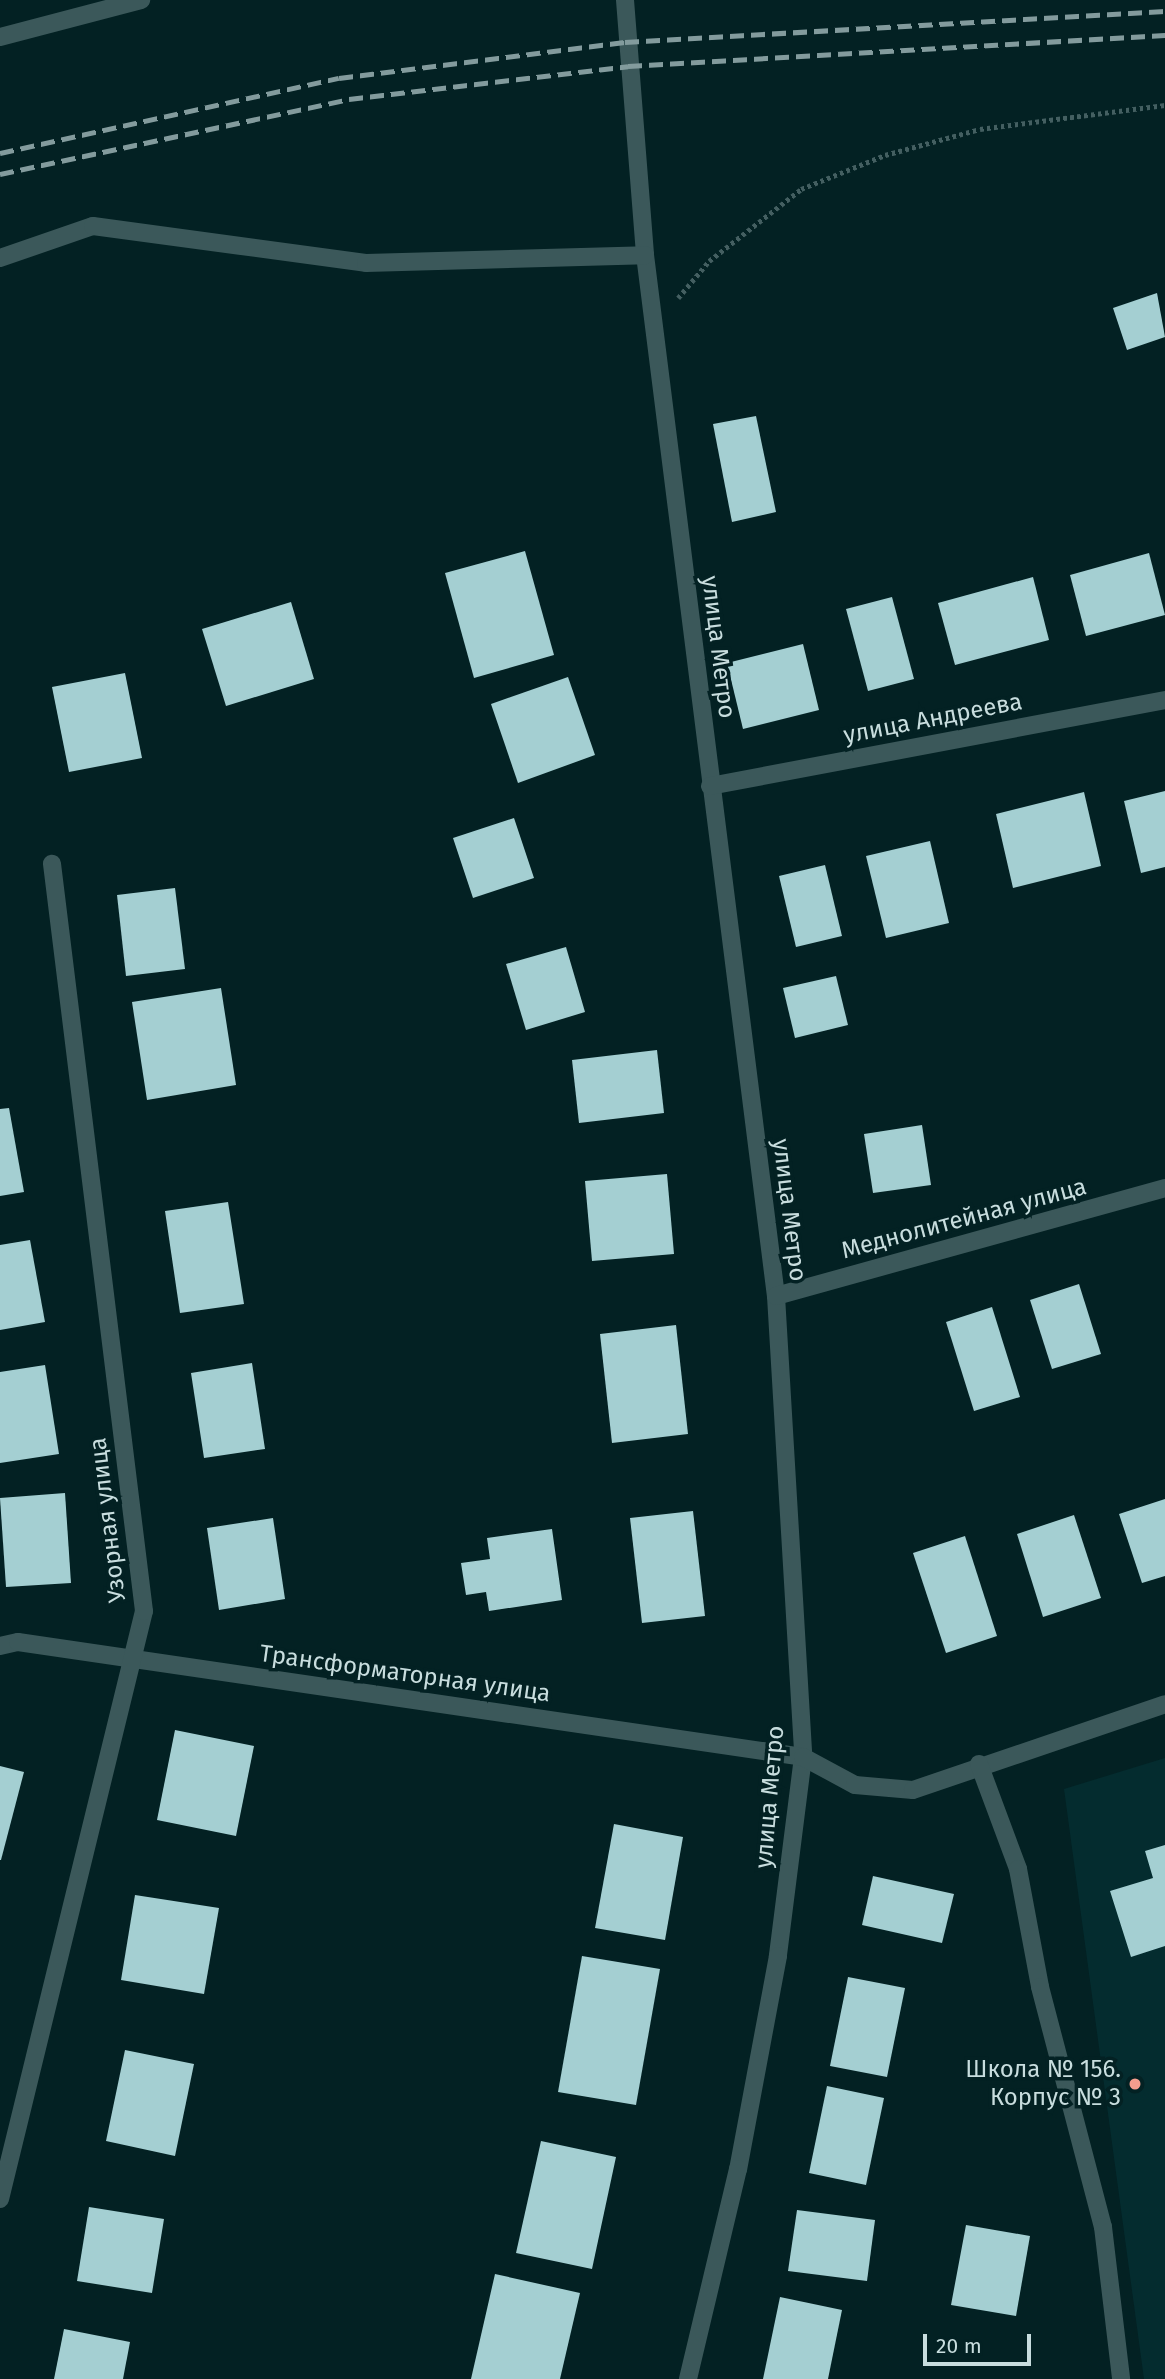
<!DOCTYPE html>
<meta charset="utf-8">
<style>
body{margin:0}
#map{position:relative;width:1165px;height:2379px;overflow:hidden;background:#032123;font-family:"Fira Sans",sans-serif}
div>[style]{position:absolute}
.built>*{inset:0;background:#042c2f}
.building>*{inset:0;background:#a4cfd2}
.path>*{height:4.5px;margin-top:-2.25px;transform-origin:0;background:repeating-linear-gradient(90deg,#445f61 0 3.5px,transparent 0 7px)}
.minor>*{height:18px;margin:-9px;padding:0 9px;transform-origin:9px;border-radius:9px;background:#3b585a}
.rail>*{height:5px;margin-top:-2.5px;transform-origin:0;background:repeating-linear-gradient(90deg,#839b9d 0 14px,transparent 0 21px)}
.dots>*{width:19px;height:19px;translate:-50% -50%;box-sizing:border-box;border:4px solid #032123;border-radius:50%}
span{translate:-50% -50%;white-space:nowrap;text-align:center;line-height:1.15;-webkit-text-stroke:7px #032123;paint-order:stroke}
.street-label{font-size:24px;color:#c8ddde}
.poi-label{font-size:24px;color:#c8ddde}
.right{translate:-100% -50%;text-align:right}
.scale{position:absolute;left:923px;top:2334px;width:108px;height:32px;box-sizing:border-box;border:4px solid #c8ddde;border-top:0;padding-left:9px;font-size:21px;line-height:24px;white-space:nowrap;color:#c8ddde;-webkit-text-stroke:5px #032123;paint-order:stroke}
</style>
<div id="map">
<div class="built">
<div style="clip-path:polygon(1165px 1758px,1165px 2379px,1144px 2379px,1064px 1789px)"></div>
</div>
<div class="building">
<div style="clip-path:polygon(1157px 293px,1165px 337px,1127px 350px,1113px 308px)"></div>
<div style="clip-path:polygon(756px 416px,776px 512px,732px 522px,713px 424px)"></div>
<div style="clip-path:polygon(525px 551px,554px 655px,474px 678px,445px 573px)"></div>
<div style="clip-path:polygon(1149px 553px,1165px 615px,1086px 636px,1070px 575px)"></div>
<div style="clip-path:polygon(1033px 577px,1049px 640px,955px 665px,938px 603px)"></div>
<div style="clip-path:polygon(892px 597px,914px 679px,868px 691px,846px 609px)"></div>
<div style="clip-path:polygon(291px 602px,314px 679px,226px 706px,202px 629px)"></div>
<div style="clip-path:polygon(803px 644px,819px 710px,743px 729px,727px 663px)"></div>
<div style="clip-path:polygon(125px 673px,142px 758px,69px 772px,52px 687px)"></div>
<div style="clip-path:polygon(568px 677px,595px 755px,518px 783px,491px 704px)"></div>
<div style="clip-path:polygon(1165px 791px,1165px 867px,1141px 873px,1124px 801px)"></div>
<div style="clip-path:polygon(1084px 792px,1101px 866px,1013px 888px,996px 814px)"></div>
<div style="clip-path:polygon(514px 818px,534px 878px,473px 898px,453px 838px)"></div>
<div style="clip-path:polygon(930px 841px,949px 923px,886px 938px,866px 856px)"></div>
<div style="clip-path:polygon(825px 865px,842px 936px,796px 947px,779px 876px)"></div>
<div style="clip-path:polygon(175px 888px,185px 969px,126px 976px,117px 895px)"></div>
<div style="clip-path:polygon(566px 947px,585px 1012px,526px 1030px,506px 964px)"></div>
<div style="clip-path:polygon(836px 976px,848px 1025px,795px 1038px,783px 988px)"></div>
<div style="clip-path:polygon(221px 988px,236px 1085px,147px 1100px,132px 1002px)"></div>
<div style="clip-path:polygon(657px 1050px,664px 1113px,579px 1123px,572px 1060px)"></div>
<div style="clip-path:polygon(9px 1108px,24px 1192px,0 1196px,0 1109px)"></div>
<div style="clip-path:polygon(922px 1125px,931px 1185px,873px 1193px,864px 1134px)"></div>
<div style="clip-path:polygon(667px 1174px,674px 1254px,592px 1261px,585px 1181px)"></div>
<div style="clip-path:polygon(228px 1202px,244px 1304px,180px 1313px,165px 1211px)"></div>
<div style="clip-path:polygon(30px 1240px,45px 1322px,0 1330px,0 1245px)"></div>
<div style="clip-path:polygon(1079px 1284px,1101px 1354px,1052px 1369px,1030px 1300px)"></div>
<div style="clip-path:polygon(992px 1307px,1020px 1397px,974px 1411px,946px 1322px)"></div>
<div style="clip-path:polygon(676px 1325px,688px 1434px,612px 1443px,600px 1334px)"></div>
<div style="clip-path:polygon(252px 1363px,265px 1449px,204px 1458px,191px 1373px)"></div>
<div style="clip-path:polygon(45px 1365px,59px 1454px,0 1463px,0 1372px)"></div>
<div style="clip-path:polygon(65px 1493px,71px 1583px,6px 1587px,0 1498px)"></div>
<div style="clip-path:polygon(1165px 1499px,1165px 1576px,1142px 1583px,1119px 1514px)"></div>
<div style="clip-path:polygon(693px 1511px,705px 1616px,642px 1623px,630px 1518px)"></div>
<div style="clip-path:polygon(1074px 1515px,1101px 1598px,1043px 1617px,1017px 1534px)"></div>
<div style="clip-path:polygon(273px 1518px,285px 1599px,219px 1610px,207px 1528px)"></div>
<div style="clip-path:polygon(552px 1529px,562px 1600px,489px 1611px,486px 1592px,466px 1595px,461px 1563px,490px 1559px,487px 1538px)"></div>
<div style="clip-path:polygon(965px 1536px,997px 1636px,946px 1653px,913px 1553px)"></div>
<div style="clip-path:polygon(175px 1730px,254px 1746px,236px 1836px,157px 1820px)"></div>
<div style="clip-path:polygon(0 1766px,24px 1772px,1px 1860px,0 1860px)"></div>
<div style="clip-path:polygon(614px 1824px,683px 1837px,665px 1940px,595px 1928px)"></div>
<div style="clip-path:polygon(1165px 1845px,1165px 1946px,1131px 1957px,1110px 1891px,1153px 1878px,1145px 1851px)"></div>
<div style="clip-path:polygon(873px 1876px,954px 1894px,942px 1943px,862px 1925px)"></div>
<div style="clip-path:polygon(135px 1895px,219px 1908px,204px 1994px,121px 1980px)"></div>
<div style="clip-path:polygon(582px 1956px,660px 1969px,636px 2105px,558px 2092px)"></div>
<div style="clip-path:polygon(848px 1977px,905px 1988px,887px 2077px,830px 2066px)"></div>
<div style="clip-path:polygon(125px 2050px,194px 2064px,175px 2156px,106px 2141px)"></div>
<div style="clip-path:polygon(827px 2086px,884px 2098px,866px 2185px,809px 2173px)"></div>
<div style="clip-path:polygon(541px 2141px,616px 2157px,592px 2269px,516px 2253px)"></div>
<div style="clip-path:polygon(89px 2207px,164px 2219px,152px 2293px,77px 2281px)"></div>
<div style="clip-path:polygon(797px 2210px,875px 2220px,867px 2281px,788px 2271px)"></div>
<div style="clip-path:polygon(966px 2225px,1030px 2236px,1016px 2316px,951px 2305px)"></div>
<div style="clip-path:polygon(495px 2274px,580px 2293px,560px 2379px,471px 2379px)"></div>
<div style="clip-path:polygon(780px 2297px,842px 2310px,828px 2379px,763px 2379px)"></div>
<div style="clip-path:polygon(64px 2329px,130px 2342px,123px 2379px,54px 2379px)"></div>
</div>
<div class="path">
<div style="left:678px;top:298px;width:48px;rotate:-50deg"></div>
<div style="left:709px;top:261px;width:117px;rotate:-38deg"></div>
<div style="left:801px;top:189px;width:91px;rotate:-22deg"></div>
<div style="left:885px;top:155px;width:98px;rotate:-15.3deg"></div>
<div style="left:980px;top:129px;width:187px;rotate:-7.4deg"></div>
</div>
<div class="minor">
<div style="left:625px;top:0;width:256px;rotate:85.5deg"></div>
<div style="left:645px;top:255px;width:1049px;rotate:82.83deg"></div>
<div style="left:776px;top:1296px;width:462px;rotate:86.6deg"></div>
<div style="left:803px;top:1757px;width:201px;rotate:97.2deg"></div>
<div style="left:778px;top:1956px;width:217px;rotate:100.6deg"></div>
<div style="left:738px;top:2169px;width:216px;rotate:103.4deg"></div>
<div style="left:0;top:37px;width:146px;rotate:-14.7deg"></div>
<div style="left:0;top:258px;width:98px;rotate:-19deg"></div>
<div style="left:93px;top:226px;width:275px;rotate:7.7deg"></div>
<div style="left:366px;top:263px;width:279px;rotate:-1.6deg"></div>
<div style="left:710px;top:786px;width:463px;rotate:-10.7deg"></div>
<div style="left:776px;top:1296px;width:404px;rotate:-15.5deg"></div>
<div style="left:0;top:1646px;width:18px;rotate:-13deg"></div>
<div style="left:18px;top:1642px;width:793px;rotate:8.33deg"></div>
<div style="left:803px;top:1757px;width:59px;rotate:28.3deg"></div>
<div style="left:855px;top:1785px;width:58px;rotate:4.9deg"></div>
<div style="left:913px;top:1790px;width:266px;rotate:-18.8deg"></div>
<div style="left:979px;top:1764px;width:112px;rotate:69.6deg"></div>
<div style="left:1018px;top:1869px;width:120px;rotate:79.4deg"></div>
<div style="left:1040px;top:1987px;width:248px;rotate:75.3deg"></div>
<div style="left:1103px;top:2227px;width:153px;rotate:83.2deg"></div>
<div style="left:0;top:2199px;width:605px;rotate:-76.24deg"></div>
<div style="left:144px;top:1611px;width:753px;rotate:-97.02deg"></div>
</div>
<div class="rail">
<div style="left:0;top:153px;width:347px;rotate:-12.5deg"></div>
<div style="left:339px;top:78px;width:288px;rotate:-7.2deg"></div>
<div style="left:625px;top:42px;width:541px;rotate:-3.29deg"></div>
<div style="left:0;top:174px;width:357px;rotate:-12.1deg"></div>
<div style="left:349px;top:99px;width:281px;rotate:-6.7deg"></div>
<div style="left:628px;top:66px;width:538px;rotate:-3.3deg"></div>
</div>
<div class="dots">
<div style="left:1135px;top:2084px;background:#f59d8d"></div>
</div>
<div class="street-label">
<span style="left:718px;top:647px;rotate:83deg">улица Метро</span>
<span style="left:933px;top:719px;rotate:-11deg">улица Андреева</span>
<span style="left:789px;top:1210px;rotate:83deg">улица Метро</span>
<span style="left:964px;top:1219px;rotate:-15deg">Меднолитейная улица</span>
<span style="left:108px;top:1520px;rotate:-97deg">Узорная улица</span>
<span style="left:405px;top:1674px;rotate:8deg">Трансформаторная улица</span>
<span style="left:770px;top:1797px;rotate:-85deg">улица Метро</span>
</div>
<div class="poi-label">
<span class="right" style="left:1121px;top:2084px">Школа № 156.<br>Корпус № 3</span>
</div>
<div class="scale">20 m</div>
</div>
